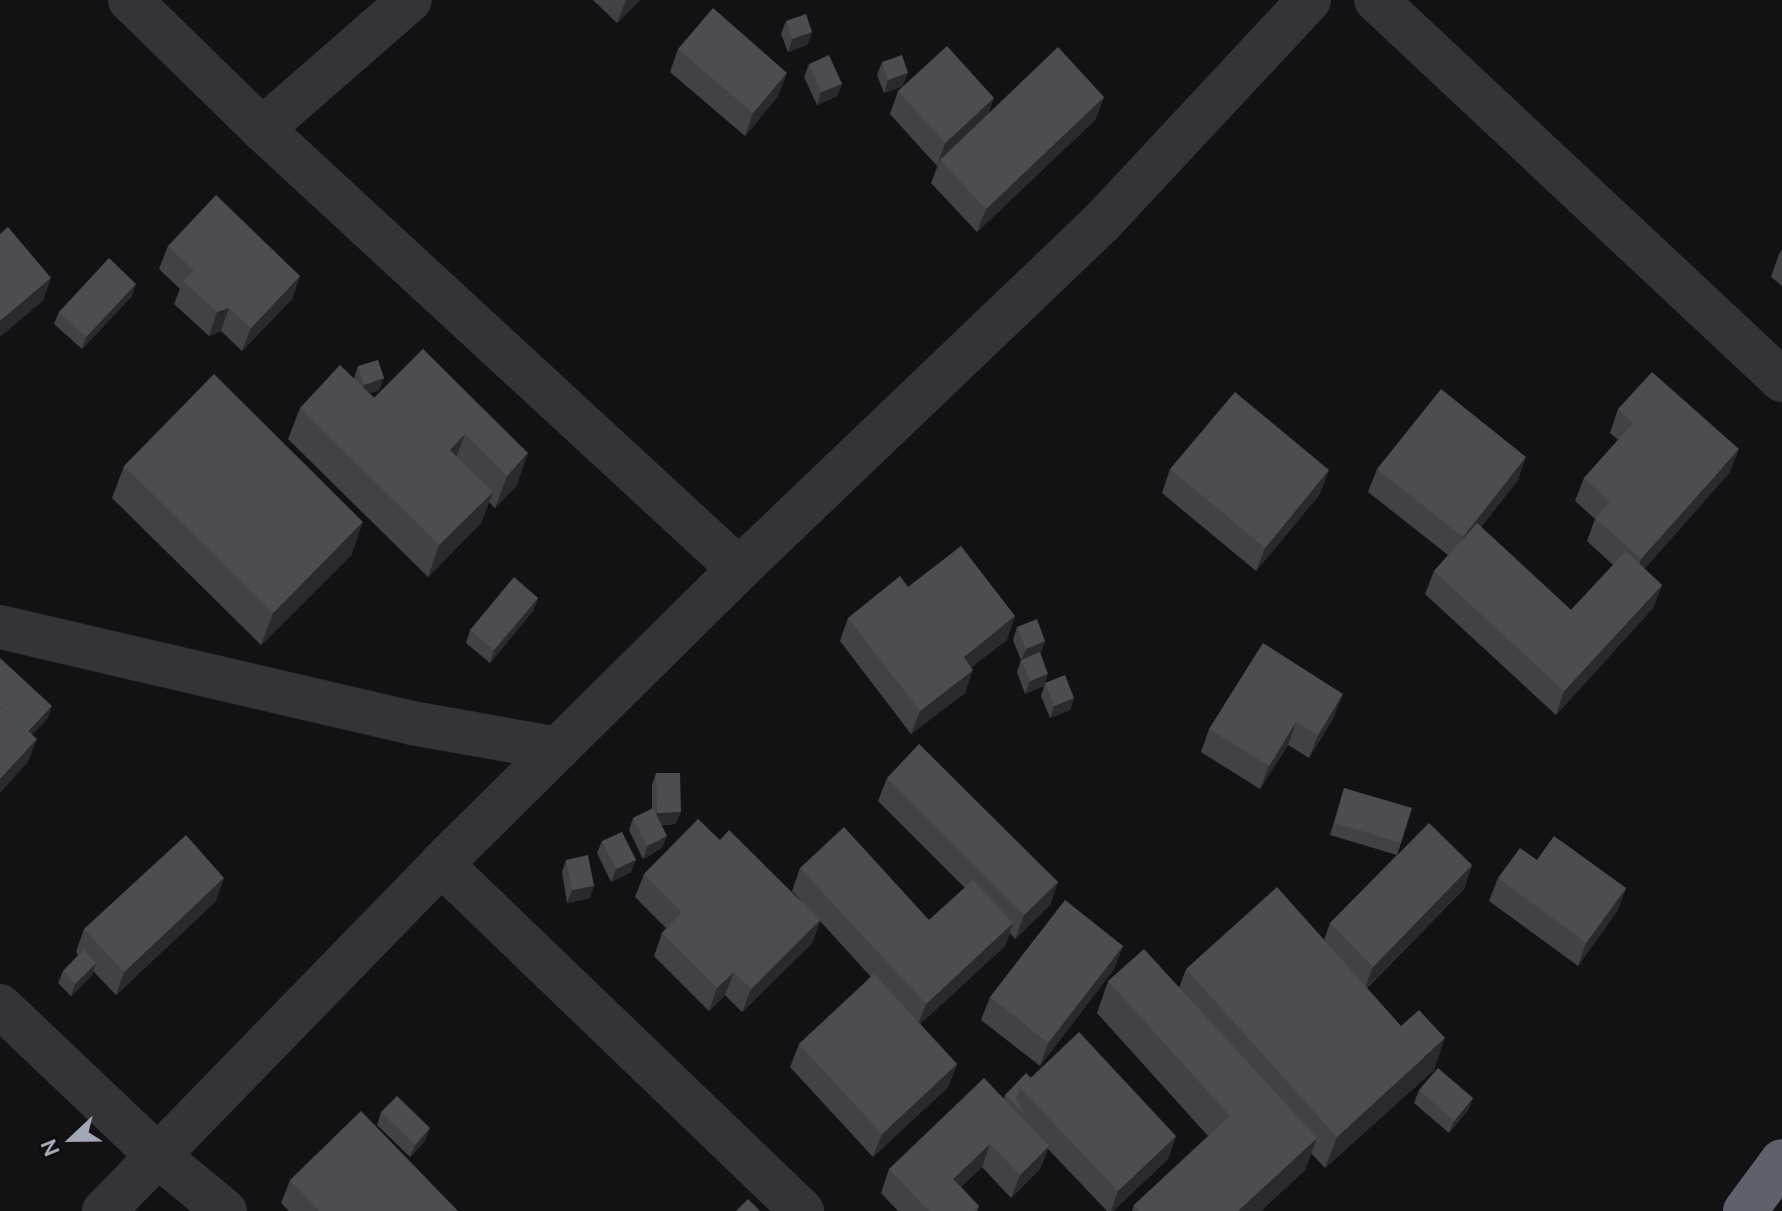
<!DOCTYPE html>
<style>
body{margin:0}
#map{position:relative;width:1782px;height:1211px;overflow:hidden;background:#121214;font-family:Ubuntu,sans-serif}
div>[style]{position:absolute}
.minor>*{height:44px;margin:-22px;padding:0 22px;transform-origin:22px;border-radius:22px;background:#333339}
.highway>*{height:44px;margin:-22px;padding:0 22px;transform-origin:22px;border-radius:22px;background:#5e616b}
.wall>*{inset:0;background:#404247}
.shaded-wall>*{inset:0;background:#292a2e}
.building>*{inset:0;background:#4b4d53}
span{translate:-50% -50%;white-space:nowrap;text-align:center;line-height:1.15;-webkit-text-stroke:6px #0d0d0f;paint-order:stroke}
.north{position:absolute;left:32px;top:1099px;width:80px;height:80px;-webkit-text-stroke:6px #0d0d0f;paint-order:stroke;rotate:248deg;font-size:22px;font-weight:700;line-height:32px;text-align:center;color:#a2a7b6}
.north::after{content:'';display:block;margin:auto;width:28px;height:36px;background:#a2a7b6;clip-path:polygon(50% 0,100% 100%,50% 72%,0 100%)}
</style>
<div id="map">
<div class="minor">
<div style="left:130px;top:0;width:185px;rotate:44.3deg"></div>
<div style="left:262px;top:129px;width:649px;rotate:42.69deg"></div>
<div style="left:1376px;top:0;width:556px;rotate:43.11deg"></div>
<div style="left:262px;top:129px;width:196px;rotate:-41.1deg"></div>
<div style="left:0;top:627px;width:423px;rotate:13.1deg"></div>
<div style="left:412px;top:723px;width:148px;rotate:10.1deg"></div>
<div style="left:441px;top:864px;width:501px;rotate:43.87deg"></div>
<div style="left:0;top:1006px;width:216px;rotate:43.5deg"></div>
<div style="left:157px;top:1155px;width:88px;rotate:39.5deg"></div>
<div style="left:104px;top:1211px;width:484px;rotate:-45.8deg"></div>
<div style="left:441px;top:864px;width:419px;rotate:-44.7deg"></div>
<div style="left:739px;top:569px;width:504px;rotate:-43.71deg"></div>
<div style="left:1103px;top:221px;width:302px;rotate:-47deg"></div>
</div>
<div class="highway">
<div style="left:1745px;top:1211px;width:62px;rotate:-53.5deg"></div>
</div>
<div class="wall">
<div style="clip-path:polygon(593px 0,640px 0,617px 23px)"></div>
<div style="clip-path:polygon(786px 21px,812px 32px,807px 45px,788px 52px,781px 34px)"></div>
<div style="clip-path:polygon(678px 49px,778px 96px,745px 136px,670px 72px)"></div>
<div style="clip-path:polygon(882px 62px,903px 86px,884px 93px,877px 75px)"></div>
<div style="clip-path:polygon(809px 64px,842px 84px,837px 96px,817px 105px,804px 77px)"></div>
<div style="clip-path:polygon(898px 91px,989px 113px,1104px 97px,1095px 120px,977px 232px,931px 183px,938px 165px,937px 166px,890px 114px)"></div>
<div style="clip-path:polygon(168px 246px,300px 276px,292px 299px,242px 351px,221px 331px,209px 336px,174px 304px,180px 289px,159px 269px)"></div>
<div style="clip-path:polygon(1782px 250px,1782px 286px,1771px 277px,1779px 254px)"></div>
<div style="clip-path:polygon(132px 296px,82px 349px,54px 324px,59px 312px)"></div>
<div style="clip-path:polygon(423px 349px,517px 485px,495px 508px,489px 502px,481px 523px,428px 577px,288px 439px,300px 408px,354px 378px,358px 366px,384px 378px,379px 390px,370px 393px,374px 398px)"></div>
<div style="clip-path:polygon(1618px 409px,1730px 472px,1644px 569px,1662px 585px,1653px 608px,1556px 715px,1425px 594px,1434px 571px,1448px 555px,1368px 492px,1377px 469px,1518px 480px,1481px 527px,1571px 610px,1613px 565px,1587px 541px,1595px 519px,1575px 501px,1584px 478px,1618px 440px,1610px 433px)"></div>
<div style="clip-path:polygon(124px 466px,352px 554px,261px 645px,112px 498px)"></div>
<div style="clip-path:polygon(1170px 469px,1320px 494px,1256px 571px,1162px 493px)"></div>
<div style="clip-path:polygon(908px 587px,1007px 640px,971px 667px,965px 693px,911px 734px,840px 641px,848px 618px)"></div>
<div style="clip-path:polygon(538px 598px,533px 611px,490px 663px,466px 643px,470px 630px)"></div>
<div style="clip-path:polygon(1017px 627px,1045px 641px,1040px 654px,1044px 686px,1025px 694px,1017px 672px,1021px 660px,1013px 640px)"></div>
<div style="clip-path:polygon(1045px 683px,1074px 698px,1070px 710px,1050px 718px,1041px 696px)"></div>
<div style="clip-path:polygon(1334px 717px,1309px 758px,1288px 745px,1260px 789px,1201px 752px,1209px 729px)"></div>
<div style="clip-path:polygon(656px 773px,676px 824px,661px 825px,662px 848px,643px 859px,629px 830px,633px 818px,652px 809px,652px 785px)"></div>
<div style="clip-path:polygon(887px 778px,1058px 882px,1050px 905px,1015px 939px,1010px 933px,1005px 946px,920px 1024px,957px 1064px,948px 1087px,873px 1157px,790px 1067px,799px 1044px,871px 977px,820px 921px,812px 943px,742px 1012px,725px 995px,709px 1011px,654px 956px,662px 933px,666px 928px,635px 897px,644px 874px,720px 840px,802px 902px,792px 891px,800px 868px,929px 920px,965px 888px,878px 801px)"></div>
<div style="clip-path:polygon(1344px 788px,1401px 843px,1397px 855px,1472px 865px,1464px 889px,1367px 988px,1434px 1070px,1325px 1168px,1311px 1153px,1305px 1170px,1261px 1211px,1132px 1211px,1134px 1205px,1208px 1136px,1097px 1013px,1108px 981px,1179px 988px,1186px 969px,1324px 940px,1330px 923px,1397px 855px,1330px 835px)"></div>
<div style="clip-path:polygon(602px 841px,631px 872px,611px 882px,597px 853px)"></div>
<div style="clip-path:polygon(566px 860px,590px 898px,567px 903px,562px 872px)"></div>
<div style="clip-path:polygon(1537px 860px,1626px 888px,1617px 911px,1578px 966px,1489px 901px,1498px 878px)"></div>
<div style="clip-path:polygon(216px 901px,116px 995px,93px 971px,92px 975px,71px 996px,58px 983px,63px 971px,78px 955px,76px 952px,84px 929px)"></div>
<div style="clip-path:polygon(1123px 946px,1114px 969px,1040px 1066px,981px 1020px,990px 997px)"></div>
<div style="clip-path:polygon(1031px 1078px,1176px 1136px,1168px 1159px,1113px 1211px,1107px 1211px,1048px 1149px,1040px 1169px,1011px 1198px,982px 1167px,961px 1187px,979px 1206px,977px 1211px,898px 1211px,881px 1193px,889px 1169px,1004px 1099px,1005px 1095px)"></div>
<div style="clip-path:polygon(1419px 1090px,1473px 1098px,1468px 1110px,1449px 1133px,1414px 1103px)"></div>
<div style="clip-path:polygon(381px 1112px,425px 1141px,410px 1157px,377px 1125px)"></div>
<div style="clip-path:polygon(290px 1180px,458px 1211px,289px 1211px,281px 1203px)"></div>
</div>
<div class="shaded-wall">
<div style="clip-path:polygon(626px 0,640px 0,617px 23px)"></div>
<div style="clip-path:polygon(812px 32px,807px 45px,788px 52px,792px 39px)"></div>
<div style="clip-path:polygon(787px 73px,778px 96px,745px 136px,753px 113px)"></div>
<div style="clip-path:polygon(908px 73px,903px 86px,884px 93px,888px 80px)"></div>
<div style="clip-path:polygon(842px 84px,837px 96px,817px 105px,821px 92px)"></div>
<div style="clip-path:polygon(1104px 97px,1095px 120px,977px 232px,986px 209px)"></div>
<div style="clip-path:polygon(994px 98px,986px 121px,940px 160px,937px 166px,945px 143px)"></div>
<div style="clip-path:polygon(300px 276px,292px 299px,242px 351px,251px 328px)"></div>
<div style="clip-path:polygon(51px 278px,43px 301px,0 337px,0 321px)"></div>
<div style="clip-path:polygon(136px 284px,132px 296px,82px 349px,86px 337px)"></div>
<div style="clip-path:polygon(229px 308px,221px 331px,209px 336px,217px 312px)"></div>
<div style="clip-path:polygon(384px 378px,379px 390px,360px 397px,364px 385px)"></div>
<div style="clip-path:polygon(465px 434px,453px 466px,450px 450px)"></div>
<div style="clip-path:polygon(1739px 449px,1730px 472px,1633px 582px,1641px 559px)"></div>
<div style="clip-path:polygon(528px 453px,517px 485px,495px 508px,507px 476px)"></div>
<div style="clip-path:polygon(1526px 457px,1518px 480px,1455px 560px,1463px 537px)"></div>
<div style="clip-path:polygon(1329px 470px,1320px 494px,1256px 571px,1265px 548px)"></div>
<div style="clip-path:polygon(493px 492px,481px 523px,428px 577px,439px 545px)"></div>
<div style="clip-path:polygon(363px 522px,352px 554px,261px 645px,273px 613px)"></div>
<div style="clip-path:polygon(1662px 585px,1653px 608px,1556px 715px,1564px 691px)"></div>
<div style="clip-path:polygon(538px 598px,533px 611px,490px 663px,494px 650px)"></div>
<div style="clip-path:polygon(1015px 616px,1007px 640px,955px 680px,964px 657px)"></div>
<div style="clip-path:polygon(1045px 641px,1041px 653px,1021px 661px,1026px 649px)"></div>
<div style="clip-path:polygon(973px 670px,965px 693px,911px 734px,920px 711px)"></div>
<div style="clip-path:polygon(1048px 674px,1044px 686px,1025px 694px,1030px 681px)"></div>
<div style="clip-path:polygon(1343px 694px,1334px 717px,1309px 758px,1318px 735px)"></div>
<div style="clip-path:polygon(1074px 698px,1070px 710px,1050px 718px,1054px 706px)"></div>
<div style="clip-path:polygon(52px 706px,48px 718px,21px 747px,26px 735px)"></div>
<div style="clip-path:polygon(1296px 722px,1288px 745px,1260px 789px,1269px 766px)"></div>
<div style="clip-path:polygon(37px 739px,28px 762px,0 793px,0 779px)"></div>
<div style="clip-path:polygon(681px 812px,676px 824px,653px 825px,657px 813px)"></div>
<div style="clip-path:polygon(667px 836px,662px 848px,643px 859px,647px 846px)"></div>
<div style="clip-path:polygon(636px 860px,631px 872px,611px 882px,616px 869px)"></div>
<div style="clip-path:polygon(1472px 865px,1464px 889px,1364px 990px,1373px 967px)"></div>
<div style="clip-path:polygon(224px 878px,216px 901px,116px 995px,124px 972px)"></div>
<div style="clip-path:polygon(1058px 882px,1050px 905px,1015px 939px,1024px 915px)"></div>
<div style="clip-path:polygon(594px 886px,590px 898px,567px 903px,572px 890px)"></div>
<div style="clip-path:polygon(1626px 888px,1617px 911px,1578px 966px,1586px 943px)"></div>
<div style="clip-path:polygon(820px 920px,812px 943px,742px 1012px,751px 989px)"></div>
<div style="clip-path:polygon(1013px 923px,1005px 946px,917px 1027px,926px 1004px)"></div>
<div style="clip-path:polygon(1123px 946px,1114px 969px,1040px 1066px,1048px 1043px)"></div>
<div style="clip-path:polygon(96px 963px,92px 975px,71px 996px,75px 984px)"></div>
<div style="clip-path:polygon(734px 972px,725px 995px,709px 1011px,717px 988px)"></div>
<div style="clip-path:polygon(1445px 1038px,1434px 1070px,1325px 1168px,1337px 1137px)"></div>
<div style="clip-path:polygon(957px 1064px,948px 1087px,873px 1157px,882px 1134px)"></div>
<div style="clip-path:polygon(1473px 1098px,1468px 1110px,1449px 1133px,1454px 1121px)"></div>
<div style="clip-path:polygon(430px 1128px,425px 1141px,410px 1157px,415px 1145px)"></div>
<div style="clip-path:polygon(1176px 1136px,1168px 1159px,1113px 1211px,1111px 1211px,1118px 1191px)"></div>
<div style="clip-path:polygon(1317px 1138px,1305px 1170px,1261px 1211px,1238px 1211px)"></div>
<div style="clip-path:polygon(990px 1144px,982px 1167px,945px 1202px,953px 1179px)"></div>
<div style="clip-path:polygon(1049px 1146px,1040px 1169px,1011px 1198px,1020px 1175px)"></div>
</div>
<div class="building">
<div style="clip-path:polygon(713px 8px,787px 73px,753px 113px,678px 49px)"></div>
<div style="clip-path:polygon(806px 14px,812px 32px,792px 39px,786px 21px)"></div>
<div style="clip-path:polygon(947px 46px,994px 98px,945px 143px,898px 91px)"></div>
<div style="clip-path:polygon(1058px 47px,1104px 97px,986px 209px,940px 160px)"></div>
<div style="clip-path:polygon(829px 55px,842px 84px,821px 92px,809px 64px)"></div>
<div style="clip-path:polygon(902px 55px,908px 73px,888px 80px,882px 62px)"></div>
<div style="clip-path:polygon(216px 195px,300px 276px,251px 328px,229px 308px,217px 312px,183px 281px,194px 271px,168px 246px)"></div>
<div style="clip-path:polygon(8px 227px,51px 278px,0 321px,0 234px)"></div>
<div style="clip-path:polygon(109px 258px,136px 284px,86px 337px,59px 312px)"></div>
<div style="clip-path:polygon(423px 349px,528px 453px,507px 476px,465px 434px,450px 450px,493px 492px,439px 545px,300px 408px,340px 365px,374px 398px)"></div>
<div style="clip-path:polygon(378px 360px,384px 378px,364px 385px,358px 366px)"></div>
<div style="clip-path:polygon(1652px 372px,1739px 449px,1641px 559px,1595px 518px,1610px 502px,1584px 478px,1633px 423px,1618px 409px)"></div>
<div style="clip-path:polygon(214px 374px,363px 522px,273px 613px,124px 466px)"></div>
<div style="clip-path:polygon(1441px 389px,1526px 457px,1463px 537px,1377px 469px)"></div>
<div style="clip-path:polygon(1235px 392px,1329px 470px,1265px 548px,1170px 469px)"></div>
<div style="clip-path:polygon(1477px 523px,1571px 610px,1626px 551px,1662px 585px,1564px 691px,1434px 571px)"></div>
<div style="clip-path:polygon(961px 546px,1015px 616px,964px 657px,973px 670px,920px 711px,848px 618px,900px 576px,908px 587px)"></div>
<div style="clip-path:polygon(514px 577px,538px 598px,494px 650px,470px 630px)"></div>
<div style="clip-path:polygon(1037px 619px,1045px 641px,1026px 649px,1017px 627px)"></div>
<div style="clip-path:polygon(1263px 643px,1343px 694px,1318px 735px,1296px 722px,1269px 766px,1209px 729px)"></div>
<div style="clip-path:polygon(1040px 652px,1048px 674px,1030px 681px,1021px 660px)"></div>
<div style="clip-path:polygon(0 658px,52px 706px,28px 732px,0 706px)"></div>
<div style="clip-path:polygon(1065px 675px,1074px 698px,1054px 706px,1045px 683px)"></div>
<div style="clip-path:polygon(0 706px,37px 739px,0 779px)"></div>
<div style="clip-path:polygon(919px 744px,1058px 882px,1024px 915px,887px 778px)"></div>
<div style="clip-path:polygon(656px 773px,680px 773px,681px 812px,657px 813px)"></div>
<div style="clip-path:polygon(1344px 788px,1412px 808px,1401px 843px,1335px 823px)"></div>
<div style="clip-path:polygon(653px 808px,667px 836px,647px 846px,633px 818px)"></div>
<div style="clip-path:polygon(698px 819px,720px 840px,729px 830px,820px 920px,751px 989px,734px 972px,717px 988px,662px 933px,682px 912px,644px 874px)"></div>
<div style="clip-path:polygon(1429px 823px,1472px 865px,1373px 967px,1330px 923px)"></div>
<div style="clip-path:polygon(844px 827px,929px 920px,973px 880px,1013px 923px,926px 1004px,800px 868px)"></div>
<div style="clip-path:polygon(622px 832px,636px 860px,616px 869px,602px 841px)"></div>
<div style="clip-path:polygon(186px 835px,224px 878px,124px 972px,84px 929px)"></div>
<div style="clip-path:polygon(1554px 836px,1626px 888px,1586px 943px,1498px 878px,1520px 848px,1537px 860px)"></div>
<div style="clip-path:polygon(588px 855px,594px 886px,572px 890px,566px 860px)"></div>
<div style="clip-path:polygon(1277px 887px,1401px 1026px,1419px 1010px,1445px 1038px,1337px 1137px,1186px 969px)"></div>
<div style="clip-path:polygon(1065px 900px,1123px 946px,1048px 1043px,990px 997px)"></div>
<div style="clip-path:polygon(1144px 949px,1317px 1138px,1238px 1211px,1139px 1211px,1134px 1205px,1230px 1116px,1108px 981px)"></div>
<div style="clip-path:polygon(84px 950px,96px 963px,75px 984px,63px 971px)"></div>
<div style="clip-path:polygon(874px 974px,957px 1064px,882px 1134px,799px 1044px)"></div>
<div style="clip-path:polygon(1079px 1032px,1176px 1136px,1118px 1191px,1020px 1088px)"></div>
<div style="clip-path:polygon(1438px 1068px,1473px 1098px,1454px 1121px,1419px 1090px)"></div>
<div style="clip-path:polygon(1026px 1073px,1031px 1078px,1020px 1088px,1016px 1099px,1025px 1114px,1005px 1095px)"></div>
<div style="clip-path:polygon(984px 1078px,1049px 1146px,1020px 1175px,990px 1144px,953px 1179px,979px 1206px,974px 1211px,929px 1211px,889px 1169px)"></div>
<div style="clip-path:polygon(397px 1096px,430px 1128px,415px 1145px,381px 1112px)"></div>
<div style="clip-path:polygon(361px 1111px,458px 1211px,319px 1211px,290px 1180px)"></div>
<div style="clip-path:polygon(748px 1199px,760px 1211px,736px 1211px)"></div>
</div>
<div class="north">N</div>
</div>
